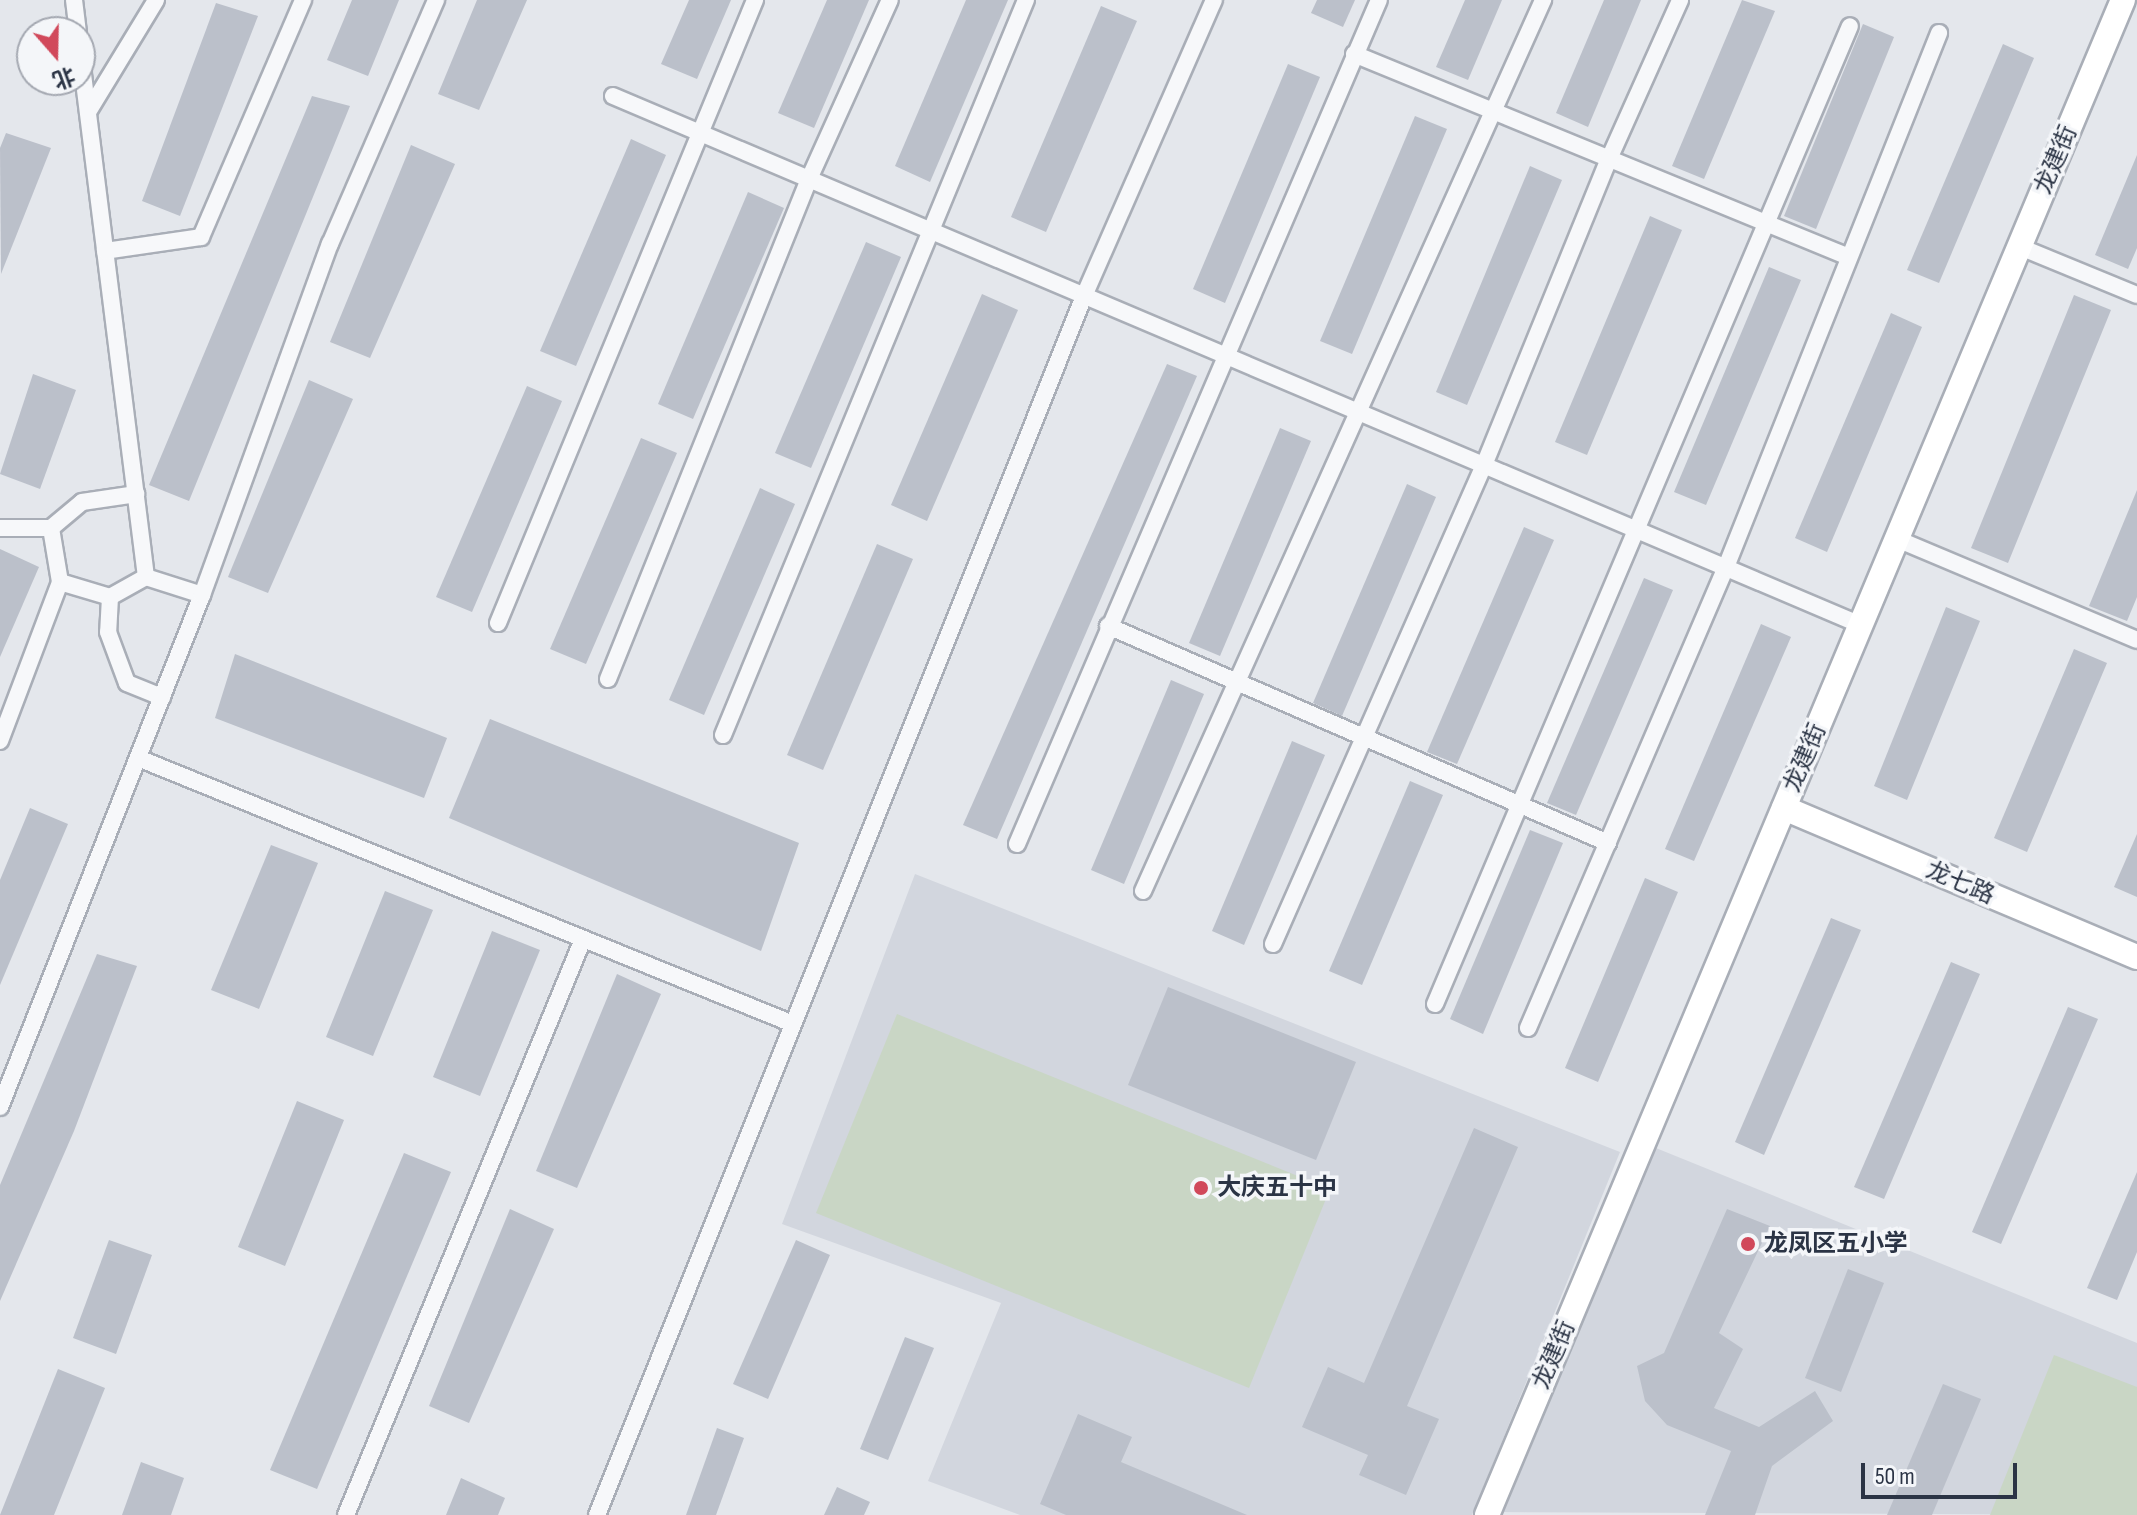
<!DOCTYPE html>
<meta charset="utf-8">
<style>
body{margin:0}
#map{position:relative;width:2137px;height:1515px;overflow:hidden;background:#e4e7ec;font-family:"Sofia Sans Condensed","Noto Sans SC",sans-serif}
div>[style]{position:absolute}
.built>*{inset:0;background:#d2d6de}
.green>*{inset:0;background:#c9d6c5}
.building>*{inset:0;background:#bbc0ca}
.roads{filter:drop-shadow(2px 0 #a9aeb7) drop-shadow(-2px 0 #a9aeb7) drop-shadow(0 2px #a9aeb7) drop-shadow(0 -2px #a9aeb7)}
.street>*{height:16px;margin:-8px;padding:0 8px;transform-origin:8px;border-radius:8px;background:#f7f8fa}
.secondary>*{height:24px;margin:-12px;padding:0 12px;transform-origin:12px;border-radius:12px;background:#fff}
.dots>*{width:22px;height:22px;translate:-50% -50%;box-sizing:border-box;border:4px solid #f4f6f9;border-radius:50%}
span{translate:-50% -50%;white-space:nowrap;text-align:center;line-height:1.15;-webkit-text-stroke:7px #f4f6f9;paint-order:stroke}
.street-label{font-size:24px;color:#2b3445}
.poi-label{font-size:24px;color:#2b3445;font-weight:700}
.left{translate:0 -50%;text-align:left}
.north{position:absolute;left:16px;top:16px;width:80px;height:80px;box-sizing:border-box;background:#f4f6f9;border:2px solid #a4a8b1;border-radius:50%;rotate:160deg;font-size:22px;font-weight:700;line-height:32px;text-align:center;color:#2b3445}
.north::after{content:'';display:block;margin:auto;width:28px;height:36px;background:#d1495b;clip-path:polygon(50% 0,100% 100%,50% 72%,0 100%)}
.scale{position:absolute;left:1861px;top:1463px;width:156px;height:36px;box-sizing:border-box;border:4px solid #2b3445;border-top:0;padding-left:10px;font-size:24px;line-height:28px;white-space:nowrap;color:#2b3445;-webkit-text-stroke:6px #f4f6f9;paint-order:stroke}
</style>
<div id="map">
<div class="built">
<div style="clip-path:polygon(915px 874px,1620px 1152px,1472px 1515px,1020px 1515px,928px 1481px,1001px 1303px,782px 1224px)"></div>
<div style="clip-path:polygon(1646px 1144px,2137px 1343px,2137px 1515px,1496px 1512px)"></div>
</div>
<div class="green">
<div style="clip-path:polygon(897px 1014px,1330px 1189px,1249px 1388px,816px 1213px)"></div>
<div style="clip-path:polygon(2054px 1355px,2137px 1387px,2137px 1515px,1990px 1515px)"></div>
</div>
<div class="building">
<div style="clip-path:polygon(352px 0,399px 0,368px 76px,327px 60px)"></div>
<div style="clip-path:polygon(477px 0,527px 0,479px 110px,438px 94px)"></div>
<div style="clip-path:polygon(689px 0,731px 0,697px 79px,661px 64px)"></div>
<div style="clip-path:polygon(827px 0,869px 0,814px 128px,778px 113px)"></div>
<div style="clip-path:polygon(966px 0,1008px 0,930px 182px,895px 166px)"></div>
<div style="clip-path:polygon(1317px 0,1355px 0,1343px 27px,1311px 13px)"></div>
<div style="clip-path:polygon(1465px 0,1502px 0,1468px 80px,1436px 67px)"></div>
<div style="clip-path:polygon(1604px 0,1641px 0,1588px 127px,1556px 113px)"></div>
<div style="clip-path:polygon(1742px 0,1775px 11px,1704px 179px,1672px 166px)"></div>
<div style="clip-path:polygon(216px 3px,258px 16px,180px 216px,142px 201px)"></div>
<div style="clip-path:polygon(1101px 6px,1137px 21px,1046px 232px,1011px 217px)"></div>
<div style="clip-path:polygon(1863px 24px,1894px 37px,1816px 229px,1784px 216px)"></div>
<div style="clip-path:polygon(2003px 44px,2034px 58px,1939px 283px,1907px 270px)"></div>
<div style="clip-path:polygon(1288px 64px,1320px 77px,1225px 303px,1193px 289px)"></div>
<div style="clip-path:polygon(312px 96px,350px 106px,189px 501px,149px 485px)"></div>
<div style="clip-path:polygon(1415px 116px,1447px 129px,1352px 354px,1320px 341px)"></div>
<div style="clip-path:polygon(6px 133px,51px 148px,1px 274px,0 148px)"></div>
<div style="clip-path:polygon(631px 139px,666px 155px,576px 366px,540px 351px)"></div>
<div style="clip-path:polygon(411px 145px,455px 164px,370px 358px,330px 342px)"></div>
<div style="clip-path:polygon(2137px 155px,2137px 248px,2128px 269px,2095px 255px)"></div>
<div style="clip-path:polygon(1530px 166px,1562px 180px,1467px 405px,1436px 392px)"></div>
<div style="clip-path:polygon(748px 192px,784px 208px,693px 419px,658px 404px)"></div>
<div style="clip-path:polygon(1650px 216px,1682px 230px,1587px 455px,1555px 442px)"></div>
<div style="clip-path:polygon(866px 242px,901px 257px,811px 468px,775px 453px)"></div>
<div style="clip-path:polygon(1769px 267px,1801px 280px,1706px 505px,1674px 492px)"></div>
<div style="clip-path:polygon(982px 294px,1018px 310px,927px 521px,891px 505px)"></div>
<div style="clip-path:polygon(2074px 295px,2111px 310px,2008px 563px,1971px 548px)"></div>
<div style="clip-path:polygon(1891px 313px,1922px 327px,1827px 552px,1795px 538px)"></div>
<div style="clip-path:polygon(1167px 364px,1197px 376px,997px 839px,963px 825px)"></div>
<div style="clip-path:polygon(33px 374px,76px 390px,40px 489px,0 474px)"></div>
<div style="clip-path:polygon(309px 380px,353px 399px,268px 593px,228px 577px)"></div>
<div style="clip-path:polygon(527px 386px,562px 401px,472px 612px,436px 597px)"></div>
<div style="clip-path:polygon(1280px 428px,1311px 441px,1220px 656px,1189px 643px)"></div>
<div style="clip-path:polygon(641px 438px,677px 453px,586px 664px,550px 649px)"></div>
<div style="clip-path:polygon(1407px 484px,1436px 497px,1342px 716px,1313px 703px)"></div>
<div style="clip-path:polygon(760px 488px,795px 504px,704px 715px,669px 700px)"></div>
<div style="clip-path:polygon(2137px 490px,2137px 597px,2127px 621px,2089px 606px)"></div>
<div style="clip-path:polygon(1524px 527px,1554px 540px,1457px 764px,1427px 752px)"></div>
<div style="clip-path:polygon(877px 544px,913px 559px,823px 770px,787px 755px)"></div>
<div style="clip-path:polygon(0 549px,39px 567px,0 657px)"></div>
<div style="clip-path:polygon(1644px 578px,1673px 590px,1576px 815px,1547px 803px)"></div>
<div style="clip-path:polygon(1946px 607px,1980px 621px,1907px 800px,1874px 786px)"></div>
<div style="clip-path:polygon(1761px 624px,1791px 637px,1694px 861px,1665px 849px)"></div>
<div style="clip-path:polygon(2074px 649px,2107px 663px,2027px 852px,1994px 838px)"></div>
<div style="clip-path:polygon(235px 654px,447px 738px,424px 798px,215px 718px)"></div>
<div style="clip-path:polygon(1171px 680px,1204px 694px,1124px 884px,1091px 870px)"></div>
<div style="clip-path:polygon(490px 719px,799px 843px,761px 951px,449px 818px)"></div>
<div style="clip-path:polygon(1292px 741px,1325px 755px,1244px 945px,1212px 931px)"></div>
<div style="clip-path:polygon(1410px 781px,1443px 795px,1362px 985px,1329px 971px)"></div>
<div style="clip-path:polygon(30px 808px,68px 824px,0 985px,0 880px)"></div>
<div style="clip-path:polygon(1530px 830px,1563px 843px,1483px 1034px,1450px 1019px)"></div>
<div style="clip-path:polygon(2137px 834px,2137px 897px,2114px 887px)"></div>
<div style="clip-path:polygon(271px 845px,318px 863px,259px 1009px,211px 990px)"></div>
<div style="clip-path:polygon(1645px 878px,1678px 892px,1598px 1082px,1565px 1068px)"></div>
<div style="clip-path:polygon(385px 891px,433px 910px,373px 1056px,326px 1037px)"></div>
<div style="clip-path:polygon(1831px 918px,1861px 930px,1764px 1155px,1735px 1142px)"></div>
<div style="clip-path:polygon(492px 931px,540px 950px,480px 1096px,433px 1077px)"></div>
<div style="clip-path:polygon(97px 954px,137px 966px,74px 1131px,0 1301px,0 1185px)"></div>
<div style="clip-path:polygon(1951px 962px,1980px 974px,1884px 1199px,1854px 1187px)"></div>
<div style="clip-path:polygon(617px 974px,661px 994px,577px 1188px,536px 1171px)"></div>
<div style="clip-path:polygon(1168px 987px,1356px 1062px,1316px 1160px,1128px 1085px)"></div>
<div style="clip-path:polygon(2068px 1007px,2098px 1019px,2001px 1244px,1972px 1232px)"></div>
<div style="clip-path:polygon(297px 1101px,344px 1120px,285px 1266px,238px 1247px)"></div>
<div style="clip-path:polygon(1474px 1128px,1518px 1147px,1407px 1406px,1439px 1419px,1406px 1495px,1359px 1475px,1368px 1455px,1302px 1427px,1328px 1367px,1364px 1383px)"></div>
<div style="clip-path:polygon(404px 1153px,451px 1172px,317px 1489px,270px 1470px)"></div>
<div style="clip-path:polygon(2137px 1172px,2137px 1252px,2117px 1300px,2087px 1288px)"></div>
<div style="clip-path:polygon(510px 1209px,554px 1229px,469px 1423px,429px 1406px)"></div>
<div style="clip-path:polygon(1727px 1209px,1770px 1226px,1719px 1333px,1743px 1349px,1714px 1408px,1759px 1427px,1815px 1391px,1833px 1421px,1772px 1466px,1755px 1515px,1705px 1515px,1731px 1451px,1667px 1425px,1645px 1401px,1637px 1366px,1664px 1353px)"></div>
<div style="clip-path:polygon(109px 1240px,152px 1255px,116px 1354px,73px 1338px)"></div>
<div style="clip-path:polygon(796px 1240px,830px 1255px,768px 1399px,733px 1384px)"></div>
<div style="clip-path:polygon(1848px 1269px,1884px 1283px,1841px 1392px,1805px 1378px)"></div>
<div style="clip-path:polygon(905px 1337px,934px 1348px,888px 1460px,860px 1449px)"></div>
<div style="clip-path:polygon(58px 1369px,105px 1388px,54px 1515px,0 1515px)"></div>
<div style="clip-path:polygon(1943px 1384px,1981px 1399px,1932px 1515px,1887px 1515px)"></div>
<div style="clip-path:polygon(1078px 1414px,1132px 1437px,1121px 1462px,1247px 1515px,1066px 1515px,1040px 1504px)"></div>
<div style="clip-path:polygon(717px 1428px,744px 1438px,716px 1515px,686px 1515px)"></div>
<div style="clip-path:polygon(141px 1462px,184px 1478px,171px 1515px,122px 1515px)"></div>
<div style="clip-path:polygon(461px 1478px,505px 1498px,498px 1515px,446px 1515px)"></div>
<div style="clip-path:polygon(837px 1487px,870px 1502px,864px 1515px,824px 1515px)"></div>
</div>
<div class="roads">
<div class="street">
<div style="left:74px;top:0;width:32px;rotate:83deg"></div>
<div style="left:80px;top:50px;width:531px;rotate:82.86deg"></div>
<div style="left:146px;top:577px;width:59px;rotate:17.8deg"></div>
<div style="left:1354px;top:54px;width:535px;rotate:22.3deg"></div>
<div style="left:613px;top:96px;width:1355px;rotate:22.97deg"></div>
<div style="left:88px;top:112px;width:131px;rotate:-58.7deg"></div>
<div style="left:2020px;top:247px;width:126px;rotate:22.3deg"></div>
<div style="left:105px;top:251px;width:97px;rotate:-8.3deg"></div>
<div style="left:201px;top:237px;width:258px;rotate:-66.7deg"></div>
<div style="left:0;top:528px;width:51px"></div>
<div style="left:1897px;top:539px;width:260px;rotate:22.8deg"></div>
<div style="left:60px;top:582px;width:55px;rotate:-99.5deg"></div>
<div style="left:51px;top:528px;width:40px;rotate:-40deg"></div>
<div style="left:82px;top:502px;width:55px;rotate:-8.4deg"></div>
<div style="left:110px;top:597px;width:41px;rotate:-29.1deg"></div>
<div style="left:498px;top:623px;width:674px;rotate:-67.58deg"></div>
<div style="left:1108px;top:626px;width:545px;rotate:23.46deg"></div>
<div style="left:608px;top:679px;width:539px;rotate:-68.1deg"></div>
<div style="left:809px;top:179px;width:196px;rotate:-65.7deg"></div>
<div style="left:723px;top:735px;width:795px;rotate:-67.6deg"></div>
<div style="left:0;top:741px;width:170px;rotate:-69.3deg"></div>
<div style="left:60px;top:582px;width:52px;rotate:16.7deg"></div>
<div style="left:110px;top:597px;width:35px;rotate:93deg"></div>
<div style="left:108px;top:632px;width:54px;rotate:69.6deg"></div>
<div style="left:127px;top:683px;width:38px;rotate:22deg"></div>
<div style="left:138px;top:758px;width:707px;rotate:22.1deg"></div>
<div style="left:1017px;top:844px;width:918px;rotate:-66.79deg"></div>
<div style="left:1143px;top:891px;width:977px;rotate:-65.82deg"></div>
<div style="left:1273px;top:944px;width:523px;rotate:-66.23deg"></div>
<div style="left:1484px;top:465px;width:331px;rotate:-67.8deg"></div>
<div style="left:1609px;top:159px;width:174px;rotate:-65.9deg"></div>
<div style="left:1435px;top:1004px;width:1062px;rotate:-67.01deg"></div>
<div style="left:1528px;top:1028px;width:502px;rotate:-66.76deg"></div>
<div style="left:1726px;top:567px;width:575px;rotate:-68.25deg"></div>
<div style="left:0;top:1107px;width:550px;rotate:-68.47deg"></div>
<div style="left:202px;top:595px;width:374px;rotate:-70deg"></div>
<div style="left:330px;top:244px;width:266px;rotate:-66.5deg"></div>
<div style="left:346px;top:1515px;width:623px;rotate:-67.63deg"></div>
<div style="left:597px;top:1515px;width:1313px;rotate:-68.22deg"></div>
<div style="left:1084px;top:296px;width:323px;rotate:-66.3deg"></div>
</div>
<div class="secondary">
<div style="left:1784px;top:808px;width:383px;rotate:22.9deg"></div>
<div style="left:1487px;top:1515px;width:1643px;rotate:-67.23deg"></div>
</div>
</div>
<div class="dots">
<div style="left:1201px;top:1188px;background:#d1495b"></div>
<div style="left:1748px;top:1244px;background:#d1495b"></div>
</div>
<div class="street-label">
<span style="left:2056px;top:160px;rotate:-67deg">龙建街</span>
<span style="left:1805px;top:758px;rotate:-67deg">龙建街</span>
<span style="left:1960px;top:883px;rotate:23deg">龙七路</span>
<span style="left:1554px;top:1355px;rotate:-67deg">龙建街</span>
</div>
<div class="poi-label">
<span class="left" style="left:1217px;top:1188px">大庆五十中</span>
<span class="left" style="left:1764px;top:1244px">龙凤区五小学</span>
</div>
<div class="north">北</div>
<div class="scale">50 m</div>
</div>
